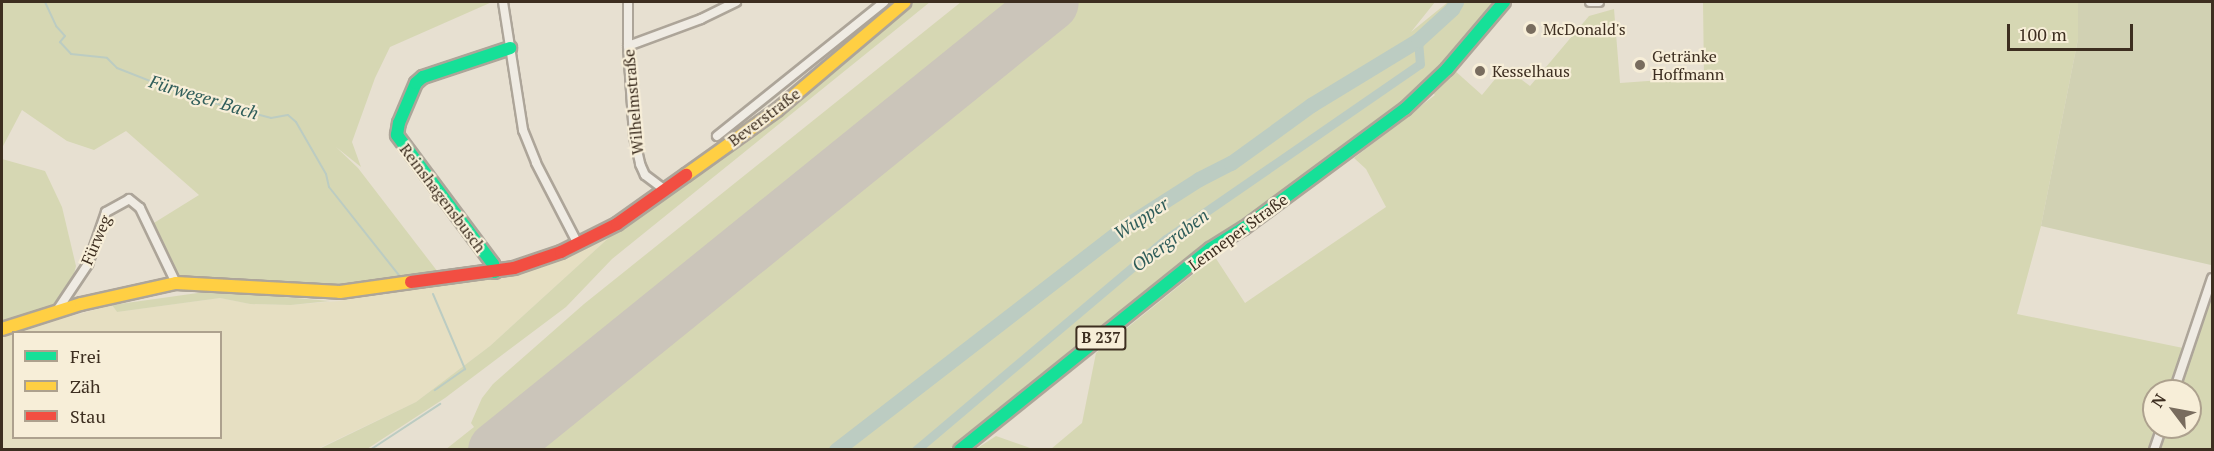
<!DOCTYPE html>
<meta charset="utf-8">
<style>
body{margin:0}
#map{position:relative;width:2214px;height:451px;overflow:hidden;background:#e7e0d1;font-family:"PT Serif",serif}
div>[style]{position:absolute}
.farmland>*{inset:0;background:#e6dfc2}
.green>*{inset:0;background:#d6d7b3}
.cemetery>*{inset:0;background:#d1d1b3}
.stream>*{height:2px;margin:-1px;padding:0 1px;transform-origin:1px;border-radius:1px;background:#bcccc2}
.canal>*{height:9px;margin:-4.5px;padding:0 4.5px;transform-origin:4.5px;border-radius:4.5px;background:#bcccc2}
.river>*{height:15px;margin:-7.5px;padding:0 7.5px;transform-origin:7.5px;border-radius:7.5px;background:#bcccc2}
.runway>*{height:57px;margin:-28.5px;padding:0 28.5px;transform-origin:28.5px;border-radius:28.5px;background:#cbc5ba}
.roads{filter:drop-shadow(2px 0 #ada599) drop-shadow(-2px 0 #ada599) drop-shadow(0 2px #ada599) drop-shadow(0 -2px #ada599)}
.street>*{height:8px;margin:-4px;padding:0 4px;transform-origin:4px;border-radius:4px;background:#efebe3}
.fast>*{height:12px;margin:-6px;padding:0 6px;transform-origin:6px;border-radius:6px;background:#16e098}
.slow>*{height:12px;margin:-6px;padding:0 6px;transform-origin:6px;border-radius:6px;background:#ffcf43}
.jam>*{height:12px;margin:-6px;padding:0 6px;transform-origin:6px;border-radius:6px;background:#f24e42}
.dots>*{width:16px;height:16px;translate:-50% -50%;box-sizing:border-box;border:3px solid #f7eed8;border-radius:50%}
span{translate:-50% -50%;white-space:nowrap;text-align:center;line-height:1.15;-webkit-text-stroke:4.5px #f7eed8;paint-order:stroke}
.shield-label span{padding:2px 4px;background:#f7eed8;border:2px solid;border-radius:4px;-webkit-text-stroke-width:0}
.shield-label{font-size:15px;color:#3d2e20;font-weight:700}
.poi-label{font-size:16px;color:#3d2e20}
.left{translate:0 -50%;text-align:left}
.street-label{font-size:16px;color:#3d2e20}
.water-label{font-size:18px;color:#2f5d5a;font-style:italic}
.frame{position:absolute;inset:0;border:3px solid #3d2e20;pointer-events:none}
.legend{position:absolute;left:12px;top:331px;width:210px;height:108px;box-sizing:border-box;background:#f7eed8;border:2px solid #ada18e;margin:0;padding:8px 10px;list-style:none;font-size:18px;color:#3d2e20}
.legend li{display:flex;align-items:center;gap:12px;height:30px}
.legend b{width:30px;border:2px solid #ada18e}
.north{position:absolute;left:2142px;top:379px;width:60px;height:60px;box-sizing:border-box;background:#f7eed8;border:2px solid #ada18e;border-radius:50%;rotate:302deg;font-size:16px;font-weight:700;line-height:24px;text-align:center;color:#3d2e20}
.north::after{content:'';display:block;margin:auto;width:21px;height:27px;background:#786c5e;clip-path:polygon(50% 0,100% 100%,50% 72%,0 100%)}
.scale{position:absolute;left:2007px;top:24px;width:126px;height:27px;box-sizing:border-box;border:3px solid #3d2e20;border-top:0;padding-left:8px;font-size:18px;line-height:21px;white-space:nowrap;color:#3d2e20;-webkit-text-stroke:4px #f7eed8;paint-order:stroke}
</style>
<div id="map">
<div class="farmland">
<div style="clip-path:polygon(614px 233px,490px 346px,416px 402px,317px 449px,2px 449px,2px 336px,14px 333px,14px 438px,220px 438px,220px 332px,14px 332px,112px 305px,117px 312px,220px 298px,250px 304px,291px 305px,339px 301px,444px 284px,515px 272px,561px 258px)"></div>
</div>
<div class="green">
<div style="clip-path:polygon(2px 2px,492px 2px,390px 47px,375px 78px,352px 142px,361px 167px,336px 147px,358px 168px,441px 276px,338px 287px,178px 279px,149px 226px,199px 195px,126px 131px,94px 150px,67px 141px,22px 110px,2px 148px)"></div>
<div style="clip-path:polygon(905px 2px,930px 2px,612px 259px,566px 307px,445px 398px,367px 449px,317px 450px,416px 402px,490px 346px,614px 233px,667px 197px)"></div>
<div style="clip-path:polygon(evenodd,961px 2px,1435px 2px,1411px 32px,1448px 2px,1494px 2px,1444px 61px,1482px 95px,1505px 67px,1530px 86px,1589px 16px,1614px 9px,1620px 83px,1704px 77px,1703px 2px,2078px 2px,2078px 39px,2041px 226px,2017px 314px,2188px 349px,2212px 283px,2212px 449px,1051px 449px,1082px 423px,1096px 353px,1215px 257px,1245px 303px,1386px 207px,1366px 169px,1354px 158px,1435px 95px,1424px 84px,1346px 148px,1206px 244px,1032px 387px,949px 449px,445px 450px,474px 427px,471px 423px,482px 398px,493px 384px,584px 304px,961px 2px,2154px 391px,2190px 391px,2190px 427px,2154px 427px,2154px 391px)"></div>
<div style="clip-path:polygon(2px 159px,45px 171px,62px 207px,76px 266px,71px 286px,50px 307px,2px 324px)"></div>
<div style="clip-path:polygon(212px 291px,330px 301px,291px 305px,250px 304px,220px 298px,117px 312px,112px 305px)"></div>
<div style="clip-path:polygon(996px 436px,1033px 449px,976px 449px)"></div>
</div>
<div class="cemetery">
<div style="clip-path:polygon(2078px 2px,2212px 2px,2211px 265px,2041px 226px,2078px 39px)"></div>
</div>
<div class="stream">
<div style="left:45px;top:2px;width:26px;rotate:65deg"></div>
<div style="left:56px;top:26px;width:13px;rotate:48deg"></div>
<div style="left:65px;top:36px;width:8px;rotate:130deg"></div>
<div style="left:60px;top:42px;width:16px;rotate:47deg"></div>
<div style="left:71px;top:54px;width:36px;rotate:6deg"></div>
<div style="left:107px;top:58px;width:14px;rotate:45deg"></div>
<div style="left:117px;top:68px;width:79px;rotate:21.4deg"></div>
<div style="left:191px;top:97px;width:83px;rotate:14.7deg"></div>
<div style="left:271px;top:118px;width:17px;rotate:-10deg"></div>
<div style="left:288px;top:115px;width:11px;rotate:41deg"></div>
<div style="left:296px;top:122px;width:60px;rotate:60deg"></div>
<div style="left:326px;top:174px;width:13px;rotate:77deg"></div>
<div style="left:329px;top:187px;width:116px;rotate:51.6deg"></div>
<div style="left:433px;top:294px;width:82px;rotate:66.9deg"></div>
<div style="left:465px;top:369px;width:37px;rotate:145deg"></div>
<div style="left:370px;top:450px;width:84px;rotate:-33.3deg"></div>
</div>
<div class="canal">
<div style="left:916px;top:450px;width:327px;rotate:-40.2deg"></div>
<div style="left:1166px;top:239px;width:308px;rotate:-34.6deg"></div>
<div style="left:1420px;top:64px;width:24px;rotate:-95deg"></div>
</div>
<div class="river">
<div style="left:836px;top:450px;width:368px;rotate:-37.7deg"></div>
<div style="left:1127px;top:225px;width:85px;rotate:-32.6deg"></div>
<div style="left:1199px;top:179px;width:36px;rotate:-27deg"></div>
<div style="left:1231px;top:163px;width:99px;rotate:-35.9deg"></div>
<div style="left:1311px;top:105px;width:125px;rotate:-31.3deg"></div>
<div style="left:1418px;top:40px;width:46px;rotate:-42.4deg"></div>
<div style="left:1452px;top:9px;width:8px;rotate:-60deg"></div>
</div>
<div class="runway">
<div style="left:496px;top:450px;width:712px;rotate:-38.96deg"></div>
</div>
<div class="roads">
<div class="street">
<div style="left:503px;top:2px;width:130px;rotate:81.1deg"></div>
<div style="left:523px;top:130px;width:35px;rotate:68deg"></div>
<div style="left:536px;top:163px;width:91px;rotate:62.6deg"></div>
<div style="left:628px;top:2px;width:44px;rotate:90deg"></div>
<div style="left:628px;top:46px;width:91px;rotate:86.2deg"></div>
<div style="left:634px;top:137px;width:28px;rotate:77deg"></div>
<div style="left:640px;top:164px;width:12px;rotate:66deg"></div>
<div style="left:645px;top:175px;width:25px;rotate:37deg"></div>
<div style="left:1590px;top:2px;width:9px"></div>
<div style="left:628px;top:46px;width:78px;rotate:-20.3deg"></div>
<div style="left:701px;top:19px;width:39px;rotate:-26deg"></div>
<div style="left:717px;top:136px;width:214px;rotate:-38.7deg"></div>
<div style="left:56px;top:312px;width:58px;rotate:-56.3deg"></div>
<div style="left:88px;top:264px;width:55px;rotate:-70.9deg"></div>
<div style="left:106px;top:212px;width:26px;rotate:-29deg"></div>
<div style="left:129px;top:199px;width:14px;rotate:39deg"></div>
<div style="left:140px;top:208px;width:83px;rotate:64.4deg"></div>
<div style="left:2174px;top:391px;width:119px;rotate:-71.4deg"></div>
<div style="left:2154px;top:450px;width:24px;rotate:-71deg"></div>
</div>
<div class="fast">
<div style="left:495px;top:272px;width:8px;rotate:-104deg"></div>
<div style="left:493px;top:264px;width:161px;rotate:-126.7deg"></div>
<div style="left:397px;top:135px;width:12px;rotate:-81deg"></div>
<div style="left:399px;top:123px;width:43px;rotate:-67deg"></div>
<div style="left:416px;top:83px;width:9px;rotate:-41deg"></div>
<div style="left:423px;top:77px;width:92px;rotate:-18.4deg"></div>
<div style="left:960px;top:450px;width:321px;rotate:-38.8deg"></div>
<div style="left:1210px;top:249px;width:40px;rotate:-32deg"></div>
<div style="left:1244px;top:228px;width:200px;rotate:-36.5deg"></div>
<div style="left:1405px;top:109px;width:58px;rotate:-43.6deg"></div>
<div style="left:1447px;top:69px;width:88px;rotate:-49.6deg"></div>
</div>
<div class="slow">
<div style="left:686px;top:175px;width:112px;rotate:-35.5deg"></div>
<div style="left:777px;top:110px;width:167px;rotate:-40.2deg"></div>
<div style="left:2px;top:329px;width:83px;rotate:-17.6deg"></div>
<div style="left:81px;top:304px;width:97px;rotate:-12.5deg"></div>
<div style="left:176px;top:283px;width:164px;rotate:3.1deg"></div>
<div style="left:340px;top:292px;width:72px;rotate:-8deg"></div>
</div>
<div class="jam">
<div style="left:411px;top:282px;width:104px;rotate:-7.7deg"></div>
<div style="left:514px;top:268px;width:50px;rotate:-18.8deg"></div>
<div style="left:561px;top:252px;width:63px;rotate:-26.6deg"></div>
<div style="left:617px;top:224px;width:85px;rotate:-35.4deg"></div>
</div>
</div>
<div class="dots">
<div style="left:1531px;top:29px;background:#786c5e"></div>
<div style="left:1640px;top:65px;background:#786c5e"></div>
<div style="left:1480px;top:71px;background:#786c5e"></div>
</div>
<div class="shield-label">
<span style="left:1101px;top:338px">B 237</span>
</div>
<div class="poi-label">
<span class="left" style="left:1543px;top:29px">McDonald's</span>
<span class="left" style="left:1652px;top:65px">Getränke<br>Hoffmann</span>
<span class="left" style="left:1492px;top:71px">Kesselhaus</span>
</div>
<div class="street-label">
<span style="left:633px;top:102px;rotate:-95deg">Wilhelmstraße</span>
<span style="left:764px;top:117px;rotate:-37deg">Beverstraße</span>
<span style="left:443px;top:198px;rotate:53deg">Reinshagensbusch</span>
<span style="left:1238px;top:232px;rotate:-36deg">Lenneper Straße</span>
<span style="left:96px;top:240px;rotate:-67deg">Fürweg</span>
</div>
<div class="water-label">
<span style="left:204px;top:97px;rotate:17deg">Fürweger Bach</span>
<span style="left:1141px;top:218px;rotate:-33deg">Wupper</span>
<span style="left:1170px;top:240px;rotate:-37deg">Obergraben</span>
</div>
<div class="frame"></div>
<ul class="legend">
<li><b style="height:8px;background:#16e098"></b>Frei</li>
<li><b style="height:8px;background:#ffcf43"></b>Zäh</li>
<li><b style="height:8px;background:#f24e42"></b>Stau</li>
</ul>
<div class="north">N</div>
<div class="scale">100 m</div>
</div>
